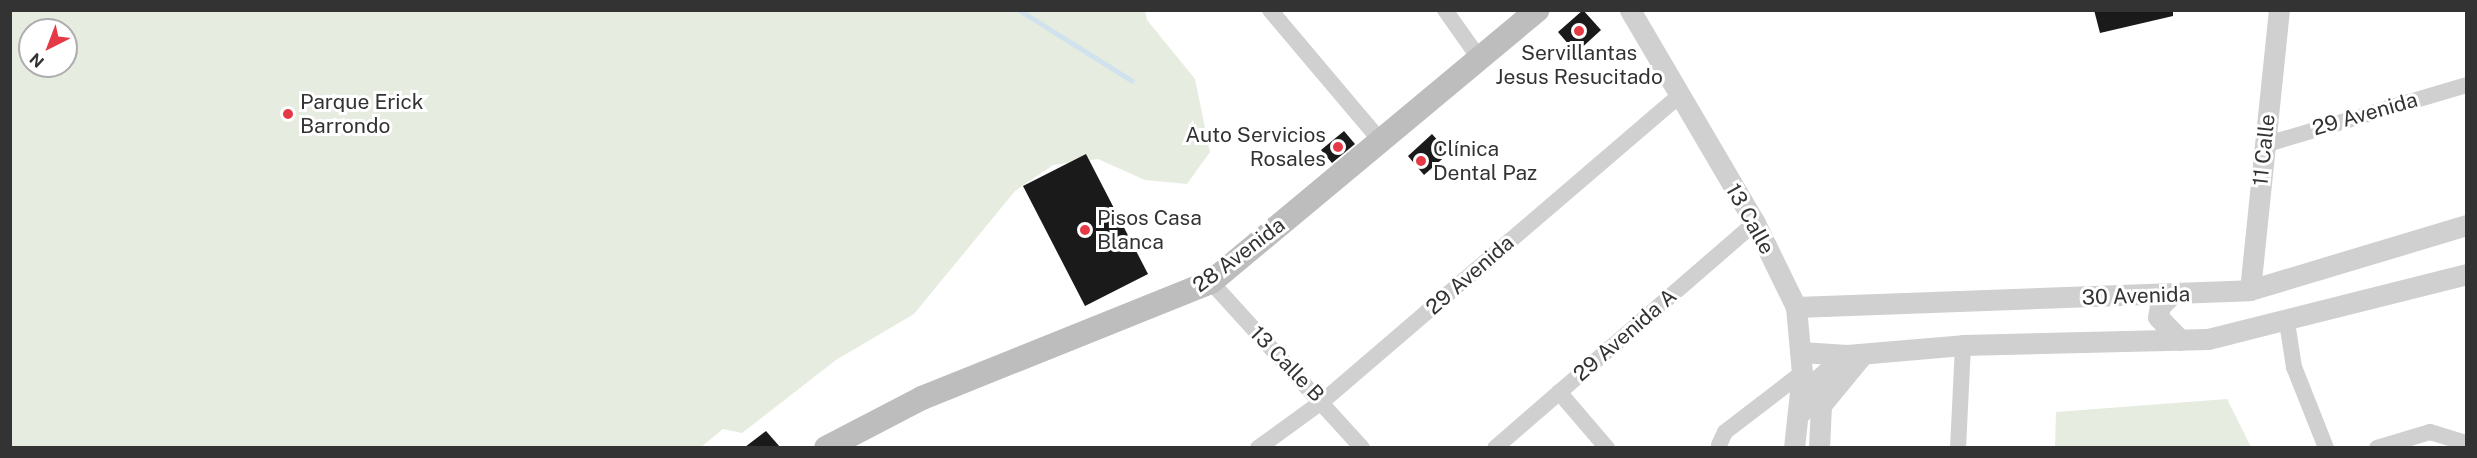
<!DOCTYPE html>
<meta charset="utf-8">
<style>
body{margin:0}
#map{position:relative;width:2477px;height:458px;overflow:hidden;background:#fff;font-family:"Public Sans",sans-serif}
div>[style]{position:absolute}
.green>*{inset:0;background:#e6ecdf}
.stream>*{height:5px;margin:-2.5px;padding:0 2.5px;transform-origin:2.5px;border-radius:2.5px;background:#cfe2ee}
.building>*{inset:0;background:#1a1a1a}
.minor>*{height:16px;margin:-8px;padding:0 8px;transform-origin:8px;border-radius:8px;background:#d0d0d0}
.tertiary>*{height:21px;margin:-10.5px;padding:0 10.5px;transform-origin:10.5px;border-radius:10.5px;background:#d0d0d0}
.secondary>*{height:24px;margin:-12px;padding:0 12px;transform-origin:12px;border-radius:12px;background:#bdbdbd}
.dots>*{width:16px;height:16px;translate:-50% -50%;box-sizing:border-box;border:3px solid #fff;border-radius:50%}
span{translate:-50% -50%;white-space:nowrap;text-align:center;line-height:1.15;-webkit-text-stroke:6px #fff;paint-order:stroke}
.poi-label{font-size:21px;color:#333}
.left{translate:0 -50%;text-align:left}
.right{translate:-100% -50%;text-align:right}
.street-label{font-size:21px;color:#333}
.frame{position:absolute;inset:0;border:12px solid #333;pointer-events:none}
.north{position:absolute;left:18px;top:18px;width:60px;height:60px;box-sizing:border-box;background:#fff;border:2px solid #adadad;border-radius:50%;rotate:222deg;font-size:16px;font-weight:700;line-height:24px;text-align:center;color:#333}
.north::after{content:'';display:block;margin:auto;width:21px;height:27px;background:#e63946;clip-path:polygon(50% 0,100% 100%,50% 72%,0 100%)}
</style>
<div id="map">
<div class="green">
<div style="clip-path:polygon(evenodd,10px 11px,1145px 11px,1147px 20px,1195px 79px,1210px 152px,1187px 184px,1145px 180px,1098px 159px,1053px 165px,1015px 191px,914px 314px,836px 360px,742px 433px,723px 429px,701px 447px,11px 447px,10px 11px,30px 30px,66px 30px,66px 66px,30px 66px,30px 30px)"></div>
<div style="clip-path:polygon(2227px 399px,2251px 447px,2055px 447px,2056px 412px)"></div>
</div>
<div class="stream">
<div style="left:1019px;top:10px;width:133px;rotate:32.1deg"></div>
</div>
<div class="building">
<div style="clip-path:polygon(1583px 10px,1601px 30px,1576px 53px,1558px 32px)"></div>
<div style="clip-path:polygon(2094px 10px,2173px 10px,2173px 16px,2100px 33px)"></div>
<div style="clip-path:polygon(1344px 131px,1355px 144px,1332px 163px,1321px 150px)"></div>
<div style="clip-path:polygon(1432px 134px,1449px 153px,1424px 175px,1408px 156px)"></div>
<div style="clip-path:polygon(1086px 154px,1148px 274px,1085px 306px,1023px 186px)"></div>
<div style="clip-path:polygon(766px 431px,780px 447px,745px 447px)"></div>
</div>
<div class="minor">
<div style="left:1270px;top:10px;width:170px;rotate:49.8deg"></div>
<div style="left:1445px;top:10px;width:59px;rotate:54.7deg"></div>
<div style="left:2264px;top:145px;width:211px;rotate:-16.5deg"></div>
<div style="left:1211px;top:282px;width:224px;rotate:47.7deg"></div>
<div style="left:2287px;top:322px;width:46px;rotate:81.2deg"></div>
<div style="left:2294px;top:367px;width:87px;rotate:68.4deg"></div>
<div style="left:1559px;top:392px;width:74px;rotate:49.4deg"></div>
<div style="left:1719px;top:445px;width:14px;rotate:-65deg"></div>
<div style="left:1725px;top:432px;width:97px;rotate:-37.5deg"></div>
<div style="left:1258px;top:448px;width:80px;rotate:-35.9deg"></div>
<div style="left:1323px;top:401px;width:467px;rotate:-40.6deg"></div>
<div style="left:1495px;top:448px;width:344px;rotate:-40.9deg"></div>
<div style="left:1958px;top:448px;width:103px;rotate:-87.2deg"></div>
<div style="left:2377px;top:448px;width:55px;rotate:-16.8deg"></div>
<div style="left:2430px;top:432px;width:38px;rotate:17deg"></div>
</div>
<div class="tertiary">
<div style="left:1630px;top:10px;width:247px;rotate:59.6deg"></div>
<div style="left:1755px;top:223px;width:93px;rotate:64deg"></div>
<div style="left:1796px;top:307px;width:66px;rotate:84.8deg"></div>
<div style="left:1802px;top:373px;width:75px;rotate:96.1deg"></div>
<div style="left:2250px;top:290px;width:281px;rotate:-84.1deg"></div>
<div style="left:2171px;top:295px;width:16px;rotate:135deg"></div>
<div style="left:2160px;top:306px;width:11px;rotate:100deg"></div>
<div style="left:2158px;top:317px;width:32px;rotate:46deg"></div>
<div style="left:1796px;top:307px;width:454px;rotate:-2.1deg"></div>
<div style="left:2250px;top:290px;width:226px;rotate:-16.7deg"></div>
<div style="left:1801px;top:352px;width:46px;rotate:3.7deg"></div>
<div style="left:1847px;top:355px;width:116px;rotate:-4.9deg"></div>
<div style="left:1963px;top:345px;width:245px;rotate:-1.4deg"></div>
<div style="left:2208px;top:339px;width:266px;rotate:-14.1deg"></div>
<div style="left:1802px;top:411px;width:36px;rotate:-62deg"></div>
<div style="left:1819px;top:379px;width:31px;rotate:-42deg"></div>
<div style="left:1819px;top:448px;width:43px;rotate:-87.3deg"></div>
<div style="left:1821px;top:405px;width:66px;rotate:-50.5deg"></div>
</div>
<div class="secondary">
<div style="left:826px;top:448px;width:108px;rotate:-27.5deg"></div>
<div style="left:922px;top:398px;width:311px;rotate:-21.9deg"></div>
<div style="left:1211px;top:282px;width:425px;rotate:-39.8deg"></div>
</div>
<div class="dots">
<div style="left:1579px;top:31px;background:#e63946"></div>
<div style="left:288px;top:114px;background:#e63946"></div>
<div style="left:1338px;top:147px;background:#e63946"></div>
<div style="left:1421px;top:161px;background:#e63946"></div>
<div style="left:1085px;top:230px;background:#e63946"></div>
</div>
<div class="poi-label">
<span style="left:1579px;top:65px">Servillantas<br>Jesus Resucitado</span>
<span class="left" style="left:300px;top:114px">Parque Erick<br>Barrondo</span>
<span class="right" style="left:1326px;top:147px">Auto Servicios<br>Rosales</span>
<span class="left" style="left:1433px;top:161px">Clínica<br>Dental Paz</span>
<span class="left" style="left:1097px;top:230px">Pisos Casa<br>Blanca</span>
</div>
<div class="street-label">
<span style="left:2365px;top:114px;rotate:-16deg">29 Avenida</span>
<span style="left:2264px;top:150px;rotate:-84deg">11 Calle</span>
<span style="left:1750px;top:219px;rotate:61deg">13 Calle</span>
<span style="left:1239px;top:255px;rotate:-37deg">28 Avenida</span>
<span style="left:1470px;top:275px;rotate:-41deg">29 Avenida</span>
<span style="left:2136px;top:296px;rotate:-2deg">30 Avenida</span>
<span style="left:1625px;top:335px;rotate:-41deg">29 Avenida A</span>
<span style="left:1287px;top:364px;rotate:46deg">13 Calle B</span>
</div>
<div class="frame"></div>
<div class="north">N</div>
</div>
